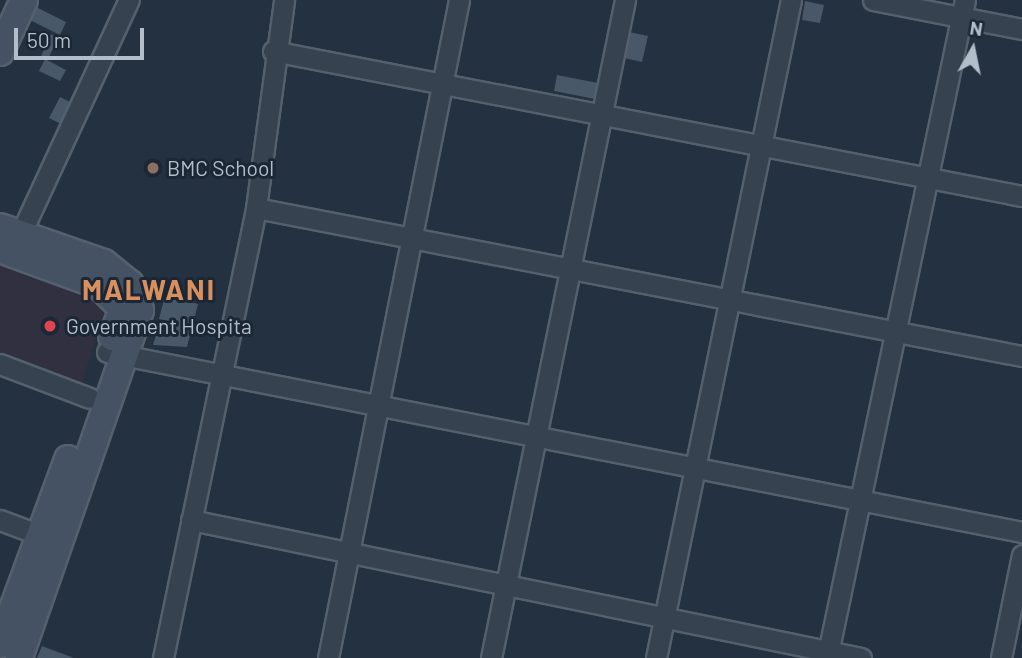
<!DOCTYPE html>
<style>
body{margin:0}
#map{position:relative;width:1022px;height:658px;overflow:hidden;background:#233140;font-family:Barlow,sans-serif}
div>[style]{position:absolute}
.medical>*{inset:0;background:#313040}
.building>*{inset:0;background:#495869}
.roads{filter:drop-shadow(2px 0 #55606d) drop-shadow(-2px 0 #55606d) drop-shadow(0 2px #55606d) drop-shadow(0 -2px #55606d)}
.street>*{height:19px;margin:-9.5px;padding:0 9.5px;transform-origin:9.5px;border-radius:9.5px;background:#374250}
.secondary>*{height:26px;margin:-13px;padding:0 13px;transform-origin:13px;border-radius:13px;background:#455263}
.dots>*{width:19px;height:19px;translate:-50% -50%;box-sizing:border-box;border:4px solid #1c2735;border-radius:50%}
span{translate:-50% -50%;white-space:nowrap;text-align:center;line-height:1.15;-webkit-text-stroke:6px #1c2735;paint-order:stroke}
.poi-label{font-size:21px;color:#b4bdca}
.left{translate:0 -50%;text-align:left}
.district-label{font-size:28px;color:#da8f5f;font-weight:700;letter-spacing:2px}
.north{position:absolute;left:938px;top:14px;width:70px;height:70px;-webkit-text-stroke:5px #1c2735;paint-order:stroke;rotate:9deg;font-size:19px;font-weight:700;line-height:28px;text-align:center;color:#b4bdca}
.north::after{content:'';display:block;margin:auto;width:24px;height:32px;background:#b4bdca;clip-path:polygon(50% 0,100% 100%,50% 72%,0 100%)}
.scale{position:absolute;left:14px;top:28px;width:130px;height:32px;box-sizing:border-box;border:4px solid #b4bdca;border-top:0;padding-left:9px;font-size:21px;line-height:24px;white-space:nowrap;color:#b4bdca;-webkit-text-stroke:5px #1c2735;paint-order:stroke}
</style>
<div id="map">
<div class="medical">
<div style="clip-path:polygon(0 259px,108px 301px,82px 383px,0 351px)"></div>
</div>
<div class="building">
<div style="clip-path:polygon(805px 1px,824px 5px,820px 23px,802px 20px)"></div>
<div style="clip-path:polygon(36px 7px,66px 22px,60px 35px,30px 20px)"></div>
<div style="clip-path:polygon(629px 32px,648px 36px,642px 62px,624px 58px)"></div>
<div style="clip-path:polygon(51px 34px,58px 38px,48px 59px,41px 56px)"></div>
<div style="clip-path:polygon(45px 59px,66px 70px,60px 81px,39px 71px)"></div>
<div style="clip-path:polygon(557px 75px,608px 85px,605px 101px,554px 91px)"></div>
<div style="clip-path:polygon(60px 97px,74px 104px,63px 125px,49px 118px)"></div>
<div style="clip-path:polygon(165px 296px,198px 304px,187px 347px,153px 345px,156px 335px,166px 337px,169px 321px,159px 319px)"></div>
<div style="clip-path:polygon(42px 646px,74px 658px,37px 658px)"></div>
</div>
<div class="roads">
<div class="street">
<div style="left:873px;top:0;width:152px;rotate:11deg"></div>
<div style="left:273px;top:51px;width:763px;rotate:10.96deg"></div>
<div style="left:256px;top:208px;width:780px;rotate:10.94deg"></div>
<div style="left:16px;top:244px;width:269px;rotate:-65.2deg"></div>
<div style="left:107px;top:352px;width:933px;rotate:11.13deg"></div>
<div style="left:0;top:364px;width:96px;rotate:20.7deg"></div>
<div style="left:0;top:520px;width:43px;rotate:20.6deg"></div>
<div style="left:191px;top:520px;width:684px;rotate:11.64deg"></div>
<div style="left:163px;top:658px;width:460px;rotate:-78.3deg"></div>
<div style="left:256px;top:208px;width:210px;rotate:-82.3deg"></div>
<div style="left:328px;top:658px;width:671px;rotate:-78.74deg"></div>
<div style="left:491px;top:658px;width:672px;rotate:-78.49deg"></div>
<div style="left:656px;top:658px;width:672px;rotate:-78.41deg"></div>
<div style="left:827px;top:658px;width:672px;rotate:-78.16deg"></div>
<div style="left:1001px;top:658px;width:105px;rotate:-78.5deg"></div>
</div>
<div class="secondary">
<div style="left:0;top:52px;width:57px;rotate:-65.2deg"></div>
<div style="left:0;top:227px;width:110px;rotate:19.1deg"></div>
<div style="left:104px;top:263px;width:33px;rotate:39deg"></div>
<div style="left:130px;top:284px;width:28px;rotate:69deg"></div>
<div style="left:140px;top:310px;width:368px;rotate:109.2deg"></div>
<div style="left:0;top:249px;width:105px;rotate:20deg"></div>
<div style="left:99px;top:285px;width:34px;rotate:45deg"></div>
<div style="left:123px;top:309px;width:30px;rotate:111deg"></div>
<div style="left:0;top:644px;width:197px;rotate:-69.8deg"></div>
</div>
</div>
<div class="dots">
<div style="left:153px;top:168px;background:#8d6e63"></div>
<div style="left:50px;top:326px;background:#e0444e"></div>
</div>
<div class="poi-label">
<span class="left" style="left:167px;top:168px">BMC School</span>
<span class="left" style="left:66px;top:326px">Government Hospita</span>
</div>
<div class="district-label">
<span style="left:149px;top:289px">MALWANI</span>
</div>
<div class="north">N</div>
<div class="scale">50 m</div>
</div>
